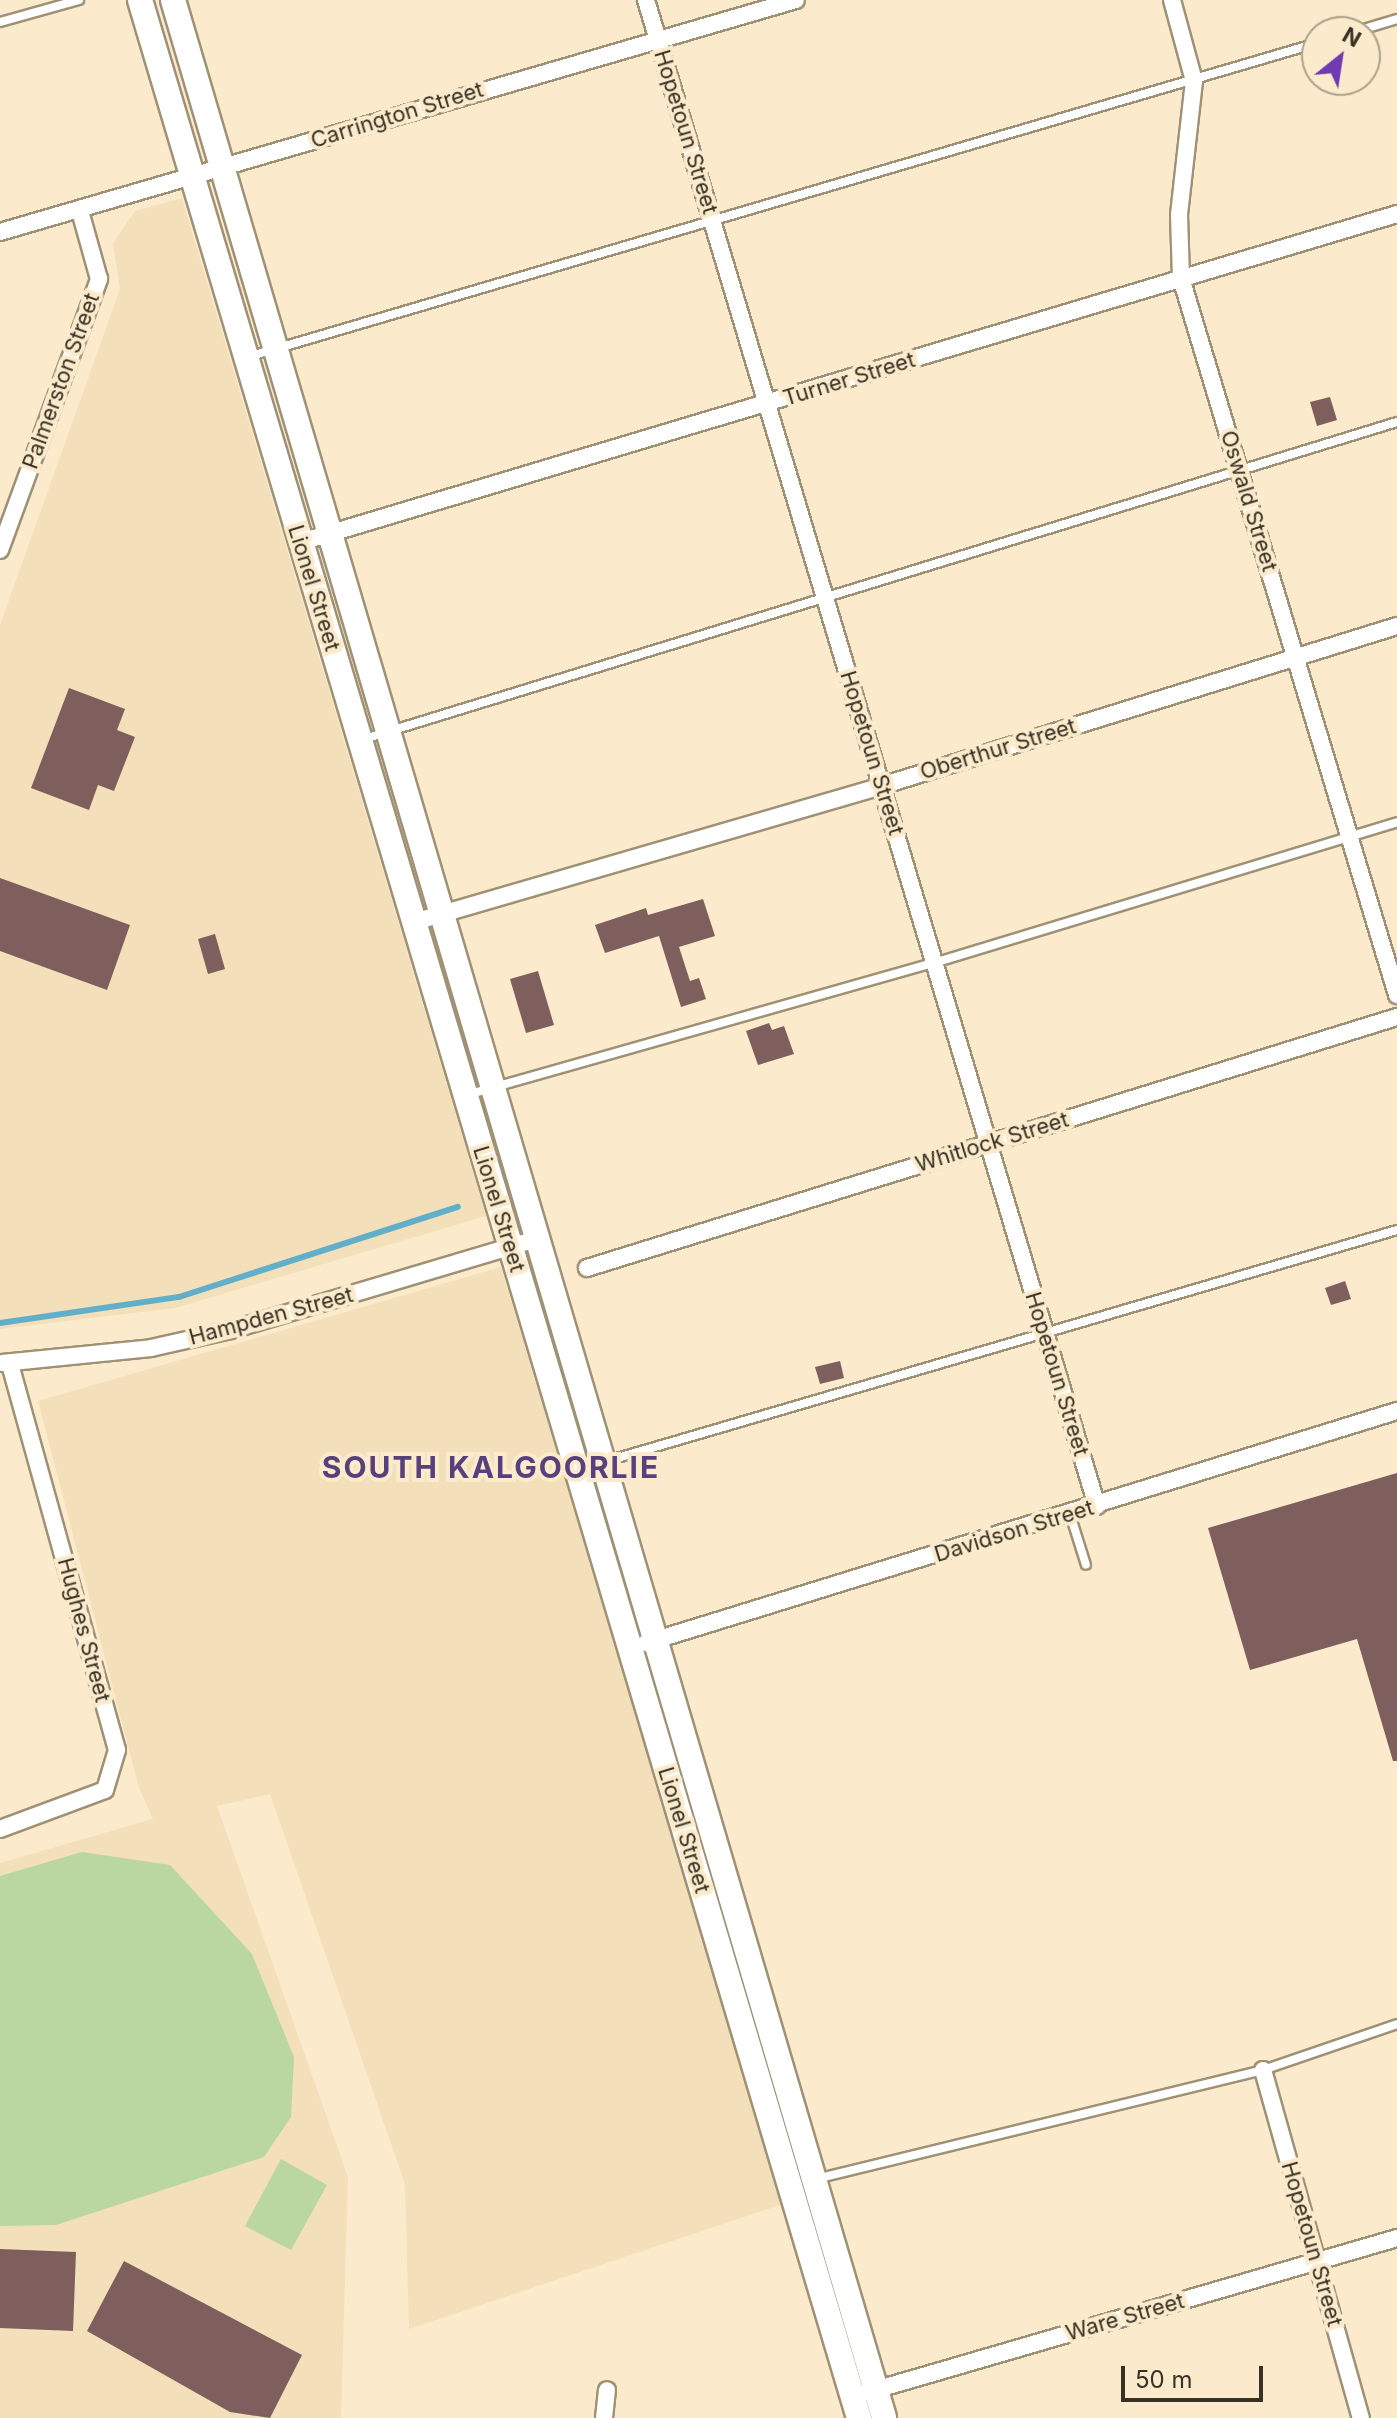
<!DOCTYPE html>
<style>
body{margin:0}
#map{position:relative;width:1397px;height:2418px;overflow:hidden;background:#fbebcc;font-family:Inter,sans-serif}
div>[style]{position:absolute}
.built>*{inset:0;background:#f3dfba}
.green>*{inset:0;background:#bad6a1}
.stream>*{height:6px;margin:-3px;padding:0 3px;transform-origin:3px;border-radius:3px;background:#62afca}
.building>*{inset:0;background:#7f5f5d}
.roads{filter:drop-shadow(2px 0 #9f9175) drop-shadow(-2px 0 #9f9175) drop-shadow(0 2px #9f9175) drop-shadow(0 -2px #9f9175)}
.lane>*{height:8px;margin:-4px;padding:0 4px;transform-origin:4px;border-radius:4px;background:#fff}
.street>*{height:16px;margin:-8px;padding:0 8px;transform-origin:8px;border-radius:8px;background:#fff}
.secondary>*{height:24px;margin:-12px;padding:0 12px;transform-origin:12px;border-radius:12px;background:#fff}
span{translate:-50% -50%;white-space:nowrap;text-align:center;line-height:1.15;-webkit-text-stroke:8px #fbebcc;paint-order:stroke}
.street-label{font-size:22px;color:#383226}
.district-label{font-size:30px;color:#58407d;font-weight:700;letter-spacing:2px}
.north{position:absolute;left:1301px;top:16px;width:80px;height:80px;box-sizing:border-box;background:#fbebcc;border:2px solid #ada18a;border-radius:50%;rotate:30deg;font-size:22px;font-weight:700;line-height:32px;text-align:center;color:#383226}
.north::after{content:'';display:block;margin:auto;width:28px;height:36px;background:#703ab0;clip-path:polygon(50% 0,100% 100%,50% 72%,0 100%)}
.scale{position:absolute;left:1121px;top:2366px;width:142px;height:36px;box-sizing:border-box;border:4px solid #383226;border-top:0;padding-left:10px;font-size:24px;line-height:28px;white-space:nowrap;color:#383226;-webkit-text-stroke:6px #fbebcc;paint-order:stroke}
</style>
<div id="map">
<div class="built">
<div style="clip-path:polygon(182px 198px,486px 1216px,175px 1308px,0 1329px,0 625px,120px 289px,113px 243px,135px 211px)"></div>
<div style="clip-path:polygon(501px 1267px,783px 2204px,409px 2329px,405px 2184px,270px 1794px,217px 1806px,348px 2177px,341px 2418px,0 2418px,0 1863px,153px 1819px,139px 1788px,38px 1401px)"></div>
</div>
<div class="green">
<div style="clip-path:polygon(82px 1852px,170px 1865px,252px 1954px,294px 2057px,291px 2117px,264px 2157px,56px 2225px,0 2226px,0 1876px)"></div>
<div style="clip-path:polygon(281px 2159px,327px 2185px,291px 2250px,245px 2226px)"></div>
</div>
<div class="stream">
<div style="left:0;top:1323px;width:181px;rotate:-8.3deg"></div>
<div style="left:179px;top:1297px;width:293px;rotate:-17.9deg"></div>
</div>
<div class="building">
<div style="clip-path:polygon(1330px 397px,1337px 420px,1317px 426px,1310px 402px)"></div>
<div style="clip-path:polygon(69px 688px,125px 709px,117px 730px,135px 737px,114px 791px,98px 785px,89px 810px,31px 788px)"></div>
<div style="clip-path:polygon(0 878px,130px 925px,107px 990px,0 951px)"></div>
<div style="clip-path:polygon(703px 899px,715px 936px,679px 947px,690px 981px,699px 978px,706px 999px,681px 1007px,659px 936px,605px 953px,595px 925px,646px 908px,648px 915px)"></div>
<div style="clip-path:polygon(215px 934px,225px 969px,208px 974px,198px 939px)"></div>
<div style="clip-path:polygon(538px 971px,554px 1025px,526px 1033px,510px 979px)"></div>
<div style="clip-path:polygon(769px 1023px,772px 1030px,784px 1026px,794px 1054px,758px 1065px,746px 1031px)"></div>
<div style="clip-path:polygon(1345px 1281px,1351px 1299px,1331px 1305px,1325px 1288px)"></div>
<div style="clip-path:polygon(840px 1361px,844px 1378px,820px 1384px,815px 1367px)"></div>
<div style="clip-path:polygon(1397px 1473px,1397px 1761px,1393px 1761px,1357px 1639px,1250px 1670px,1208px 1528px)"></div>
<div style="clip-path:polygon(0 2249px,76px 2252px,73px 2331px,0 2328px)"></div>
<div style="clip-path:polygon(124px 2261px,302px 2355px,270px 2418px,230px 2412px,87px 2331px)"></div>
</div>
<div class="roads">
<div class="lane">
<div style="left:0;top:22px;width:82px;rotate:-15.6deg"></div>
<div style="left:1354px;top:32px;width:45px;rotate:-16.8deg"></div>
<div style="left:251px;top:356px;width:1111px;rotate:-16.36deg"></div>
<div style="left:364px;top:739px;width:1081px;rotate:-17.06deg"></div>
<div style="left:470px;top:1094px;width:482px;rotate:-15.8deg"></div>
<div style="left:934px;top:963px;width:484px;rotate:-16.9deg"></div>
<div style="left:607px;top:1461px;width:823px;rotate:-16.3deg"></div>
<div style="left:1070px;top:1514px;width:53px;rotate:72.6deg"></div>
<div style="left:816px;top:2179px;width:460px;rotate:-13.7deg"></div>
<div style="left:1263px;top:2070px;width:142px;rotate:-18.9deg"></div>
</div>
<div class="street">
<div style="left:646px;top:0;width:1572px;rotate:73.33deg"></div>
<div style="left:1172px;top:0;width:84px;rotate:74.8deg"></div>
<div style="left:1194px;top:81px;width:135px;rotate:96.4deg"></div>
<div style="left:1179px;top:215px;width:63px;rotate:88.2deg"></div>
<div style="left:1181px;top:278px;width:749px;rotate:73.23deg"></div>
<div style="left:0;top:232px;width:829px;rotate:-16.25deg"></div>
<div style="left:301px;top:542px;width:1144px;rotate:-16.66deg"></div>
<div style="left:0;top:550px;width:289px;rotate:-69.9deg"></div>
<div style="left:99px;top:279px;width:71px;rotate:-105.6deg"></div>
<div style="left:414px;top:922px;width:486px;rotate:-16.2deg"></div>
<div style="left:881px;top:786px;width:540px;rotate:-17.23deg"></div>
<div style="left:587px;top:1268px;width:848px;rotate:-17.22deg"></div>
<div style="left:2px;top:1363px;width:150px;rotate:-5.7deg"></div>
<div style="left:151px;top:1348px;width:82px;rotate:-12.7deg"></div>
<div style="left:231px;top:1330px;width:318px;rotate:-16.6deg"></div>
<div style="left:646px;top:1643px;width:786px;rotate:-17.17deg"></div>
<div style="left:0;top:1829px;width:112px;rotate:-20.4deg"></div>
<div style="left:105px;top:1790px;width:42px;rotate:-73.3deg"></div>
<div style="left:117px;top:1750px;width:402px;rotate:-105.5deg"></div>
<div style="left:1263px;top:2070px;width:362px;rotate:74.3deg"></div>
<div style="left:868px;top:2392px;width:551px;rotate:-16.23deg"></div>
<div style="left:604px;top:2418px;width:28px;rotate:-84deg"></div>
</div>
<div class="secondary">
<div style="left:140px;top:0;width:2523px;rotate:73.44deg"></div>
<div style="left:173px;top:0;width:2520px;rotate:73.61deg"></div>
</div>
</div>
<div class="street-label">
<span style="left:397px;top:115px;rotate:-17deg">Carrington Street</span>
<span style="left:686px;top:132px;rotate:73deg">Hopetoun Street</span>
<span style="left:849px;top:379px;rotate:-17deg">Turner Street</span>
<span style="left:61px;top:381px;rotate:-70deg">Palmerston Street</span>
<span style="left:1249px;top:501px;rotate:73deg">Oswald Street</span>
<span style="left:314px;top:588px;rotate:73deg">Lionel Street</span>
<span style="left:998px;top:749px;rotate:-17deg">Oberthur Street</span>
<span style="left:872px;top:753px;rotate:73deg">Hopetoun Street</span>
<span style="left:992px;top:1142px;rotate:-17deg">Whitlock Street</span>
<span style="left:499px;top:1209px;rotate:73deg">Lionel Street</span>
<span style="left:271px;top:1316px;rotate:-15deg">Hampden Street</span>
<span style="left:1057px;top:1374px;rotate:73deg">Hopetoun Street</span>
<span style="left:1014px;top:1531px;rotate:-17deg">Davidson Street</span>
<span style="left:84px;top:1630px;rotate:75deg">Hughes Street</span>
<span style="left:684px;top:1830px;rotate:73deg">Lionel Street</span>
<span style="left:1312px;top:2244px;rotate:74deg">Hopetoun Street</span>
<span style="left:1125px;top:2317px;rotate:-16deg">Ware Street</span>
</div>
<div class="district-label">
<span style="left:491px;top:1467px">SOUTH KALGOORLIE</span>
</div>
<div class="north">N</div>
<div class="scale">50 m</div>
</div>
